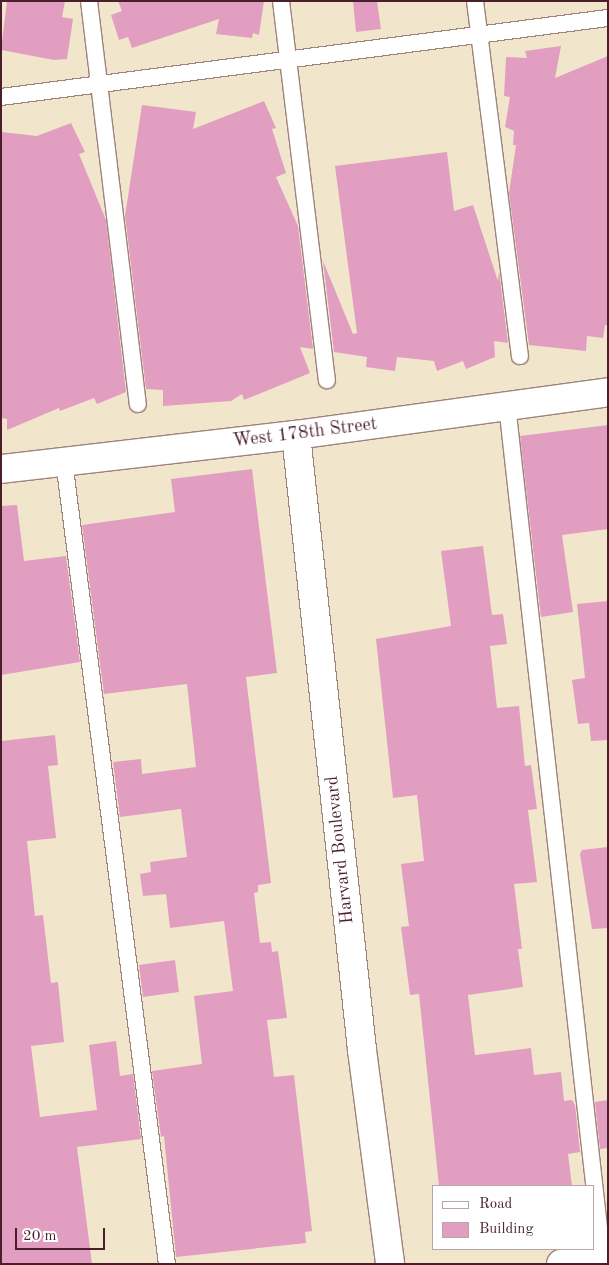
<!DOCTYPE html>
<style>
body{margin:0}
#map{position:relative;width:609px;height:1265px;overflow:hidden;background:#f1e6cc;font-family:"Old Standard TT",serif}
div>[style]{position:absolute}
.building>*{inset:0;background:#e19ec0}
.roads{filter:drop-shadow(1px 0 #9e827c) drop-shadow(-1px 0 #9e827c) drop-shadow(0 1px #9e827c) drop-shadow(0 -1px #9e827c)}
.service>*{height:16px;margin:-8px;padding:0 8px;transform-origin:8px;border-radius:8px;background:#fff}
.minor>*{height:28px;margin:-14px;padding:0 14px;transform-origin:14px;border-radius:14px;background:#fff}
span{translate:-50% -50%;white-space:nowrap;text-align:center;line-height:1.15;-webkit-text-stroke:4px #fff;paint-order:stroke}
.street-label{font-size:18px;color:#4a1f2b}
.frame{position:absolute;inset:0;border:2px solid #4a1f2b;pointer-events:none}
.legend{position:absolute;left:432px;top:1185px;width:162px;height:65px;box-sizing:border-box;background:#fff;border:1px solid #b7a5aa;margin:0;padding:6px 9px;list-style:none;font-size:15px;color:#4a1f2b}
.legend li{display:flex;align-items:center;gap:10px;height:25px}
.legend b{width:25px;border:1px solid #b7a5aa}
.scale{position:absolute;left:15px;top:1228px;width:90px;height:22px;box-sizing:border-box;border:2px solid #4a1f2b;border-top:0;padding-left:6px;font-size:15px;line-height:18px;white-space:nowrap;color:#4a1f2b;-webkit-text-stroke:4px #fff;paint-order:stroke}
</style>
<div id="map">
<div class="building">
<div style="clip-path:polygon(7px 1px,65px 1px,62px 17px,73px 19px,67px 59px,54px 60px,1px 50px)"></div>
<div style="clip-path:polygon(118px 1px,264px 1px,259px 35px,253px 33px,252px 38px,216px 34px,219px 19px,132px 48px,128px 37px,119px 40px,111px 15px,122px 11px)"></div>
<div style="clip-path:polygon(353px 1px,377px 1px,381px 29px,356px 32px)"></div>
<div style="clip-path:polygon(561px 46px,555px 78px,608px 56px,608px 325px,605px 325px,603px 338px,587px 336px,586px 351px,529px 345px,509px 193px,516px 145px,513px 145px,514px 131px,505px 127px,510px 97px,504px 96px,506px 57px,527px 58px,525px 51px)"></div>
<div style="clip-path:polygon(264px 101px,276px 128px,272px 129px,286px 173px,276px 177px,298px 226px,313px 349px,300px 347px,310px 373px,244px 400px,242px 394px,231px 401px,163px 406px,163px 390px,146px 389px,125px 216px,142px 105px,196px 112px,193px 129px)"></div>
<div style="clip-path:polygon(71px 123px,85px 152px,79px 154px,106px 220px,126px 392px,97px 404px,94px 398px,60px 411px,59px 408px,7px 430px,7px 419px,1px 418px,1px 132px,37px 136px)"></div>
<div style="clip-path:polygon(447px 152px,454px 211px,473px 205px,498px 281px,499px 271px,508px 343px,494px 341px,495px 357px,466px 369px,463px 361px,437px 371px,434px 361px,397px 357px,395px 371px,366px 367px,367px 357px,334px 352px,323px 261px,353px 334px,357px 333px,335px 166px)"></div>
<div style="clip-path:polygon(608px 425px,608px 529px,562px 535px,573px 612px,541px 617px,520px 436px)"></div>
<div style="clip-path:polygon(252px 469px,277px 673px,246px 677px,271px 883px,258px 885px,258px 892px,254px 893px,260px 943px,271px 942px,272px 952px,278px 951px,287px 1018px,267px 1020px,274px 1077px,294px 1075px,312px 1231px,305px 1232px,306px 1243px,176px 1257px,164px 1136px,161px 1137px,152px 1071px,202px 1064px,194px 996px,233px 991px,224px 921px,170px 928px,166px 894px,143px 896px,140px 874px,151px 872px,150px 862px,187px 857px,181px 809px,120px 817px,113px 762px,141px 759px,142px 774px,196px 767px,187px 684px,104px 694px,82px 525px,175px 512px,171px 479px)"></div>
<div style="clip-path:polygon(17px 505px,24px 561px,66px 556px,80px 662px,1px 675px,1px 506px)"></div>
<div style="clip-path:polygon(483px 546px,492px 615px,503px 614px,507px 644px,490px 646px,497px 708px,519px 706px,525px 766px,531px 765px,537px 809px,528px 810px,537px 882px,514px 884px,522px 949px,518px 949px,523px 987px,468px 995px,475px 1055px,531px 1048px,534px 1075px,561px 1072px,564px 1101px,572px 1100px,575px 1105px,580px 1152px,568px 1154px,572px 1186px,439px 1186px,419px 994px,410px 995px,401px 927px,409px 926px,401px 864px,424px 861px,417px 795px,393px 798px,376px 639px,451px 626px,441px 551px)"></div>
<div style="clip-path:polygon(608px 601px,608px 740px,591px 741px,589px 723px,578px 724px,572px 680px,585px 678px,577px 604px)"></div>
<div style="clip-path:polygon(55px 735px,58px 765px,48px 766px,56px 838px,27px 841px,35px 916px,43px 915px,51px 983px,58px 982px,64px 1042px,31px 1046px,40px 1117px,97px 1110px,89px 1045px,116px 1041px,120px 1076px,133px 1074px,141px 1139px,77px 1147px,92px 1264px,1px 1264px,1px 741px)"></div>
<div style="clip-path:polygon(608px 847px,608px 928px,592px 929px,580px 854px,582px 850px)"></div>
<div style="clip-path:polygon(175px 960px,179px 992px,143px 997px,139px 965px)"></div>
<div style="clip-path:polygon(608px 1100px,608px 1148px,600px 1149px,595px 1102px)"></div>
</div>
<div class="roads">
<div class="service">
<div style="left:89px;top:1px;width:406px;rotate:83.1deg"></div>
<div style="left:281px;top:1px;width:382px;rotate:83.1deg"></div>
<div style="left:475px;top:1px;width:358px;rotate:82.8deg"></div>
<div style="left:1px;top:97px;width:612px;rotate:-7.42deg"></div>
<div style="left:507px;top:405px;width:864px;rotate:83.62deg"></div>
<div style="left:64px;top:461px;width:810px;rotate:82.69deg"></div>
</div>
<div class="minor">
<div style="left:296px;top:435px;width:619px;rotate:83.87deg"></div>
<div style="left:362px;top:1050px;width:216px;rotate:82.5deg"></div>
<div style="left:1px;top:469px;width:297px;rotate:-6.6deg"></div>
<div style="left:296px;top:435px;width:315px;rotate:-7.8deg"></div>
<div style="left:561px;top:1264px;width:47px;rotate:-7.3deg"></div>
</div>
</div>
<div class="street-label">
<span style="left:305px;top:433px;rotate:-7deg">West 178th Street</span>
<span style="left:340px;top:850px;rotate:-96deg">Harvard Boulevard</span>
</div>
<div class="frame"></div>
<ul class="legend">
<li><b style="height:6px;background:#fff"></b>Road</li>
<li><b style="height:14px;background:#e19ec0"></b>Building</li>
</ul>
<div class="scale">20 m</div>
</div>
